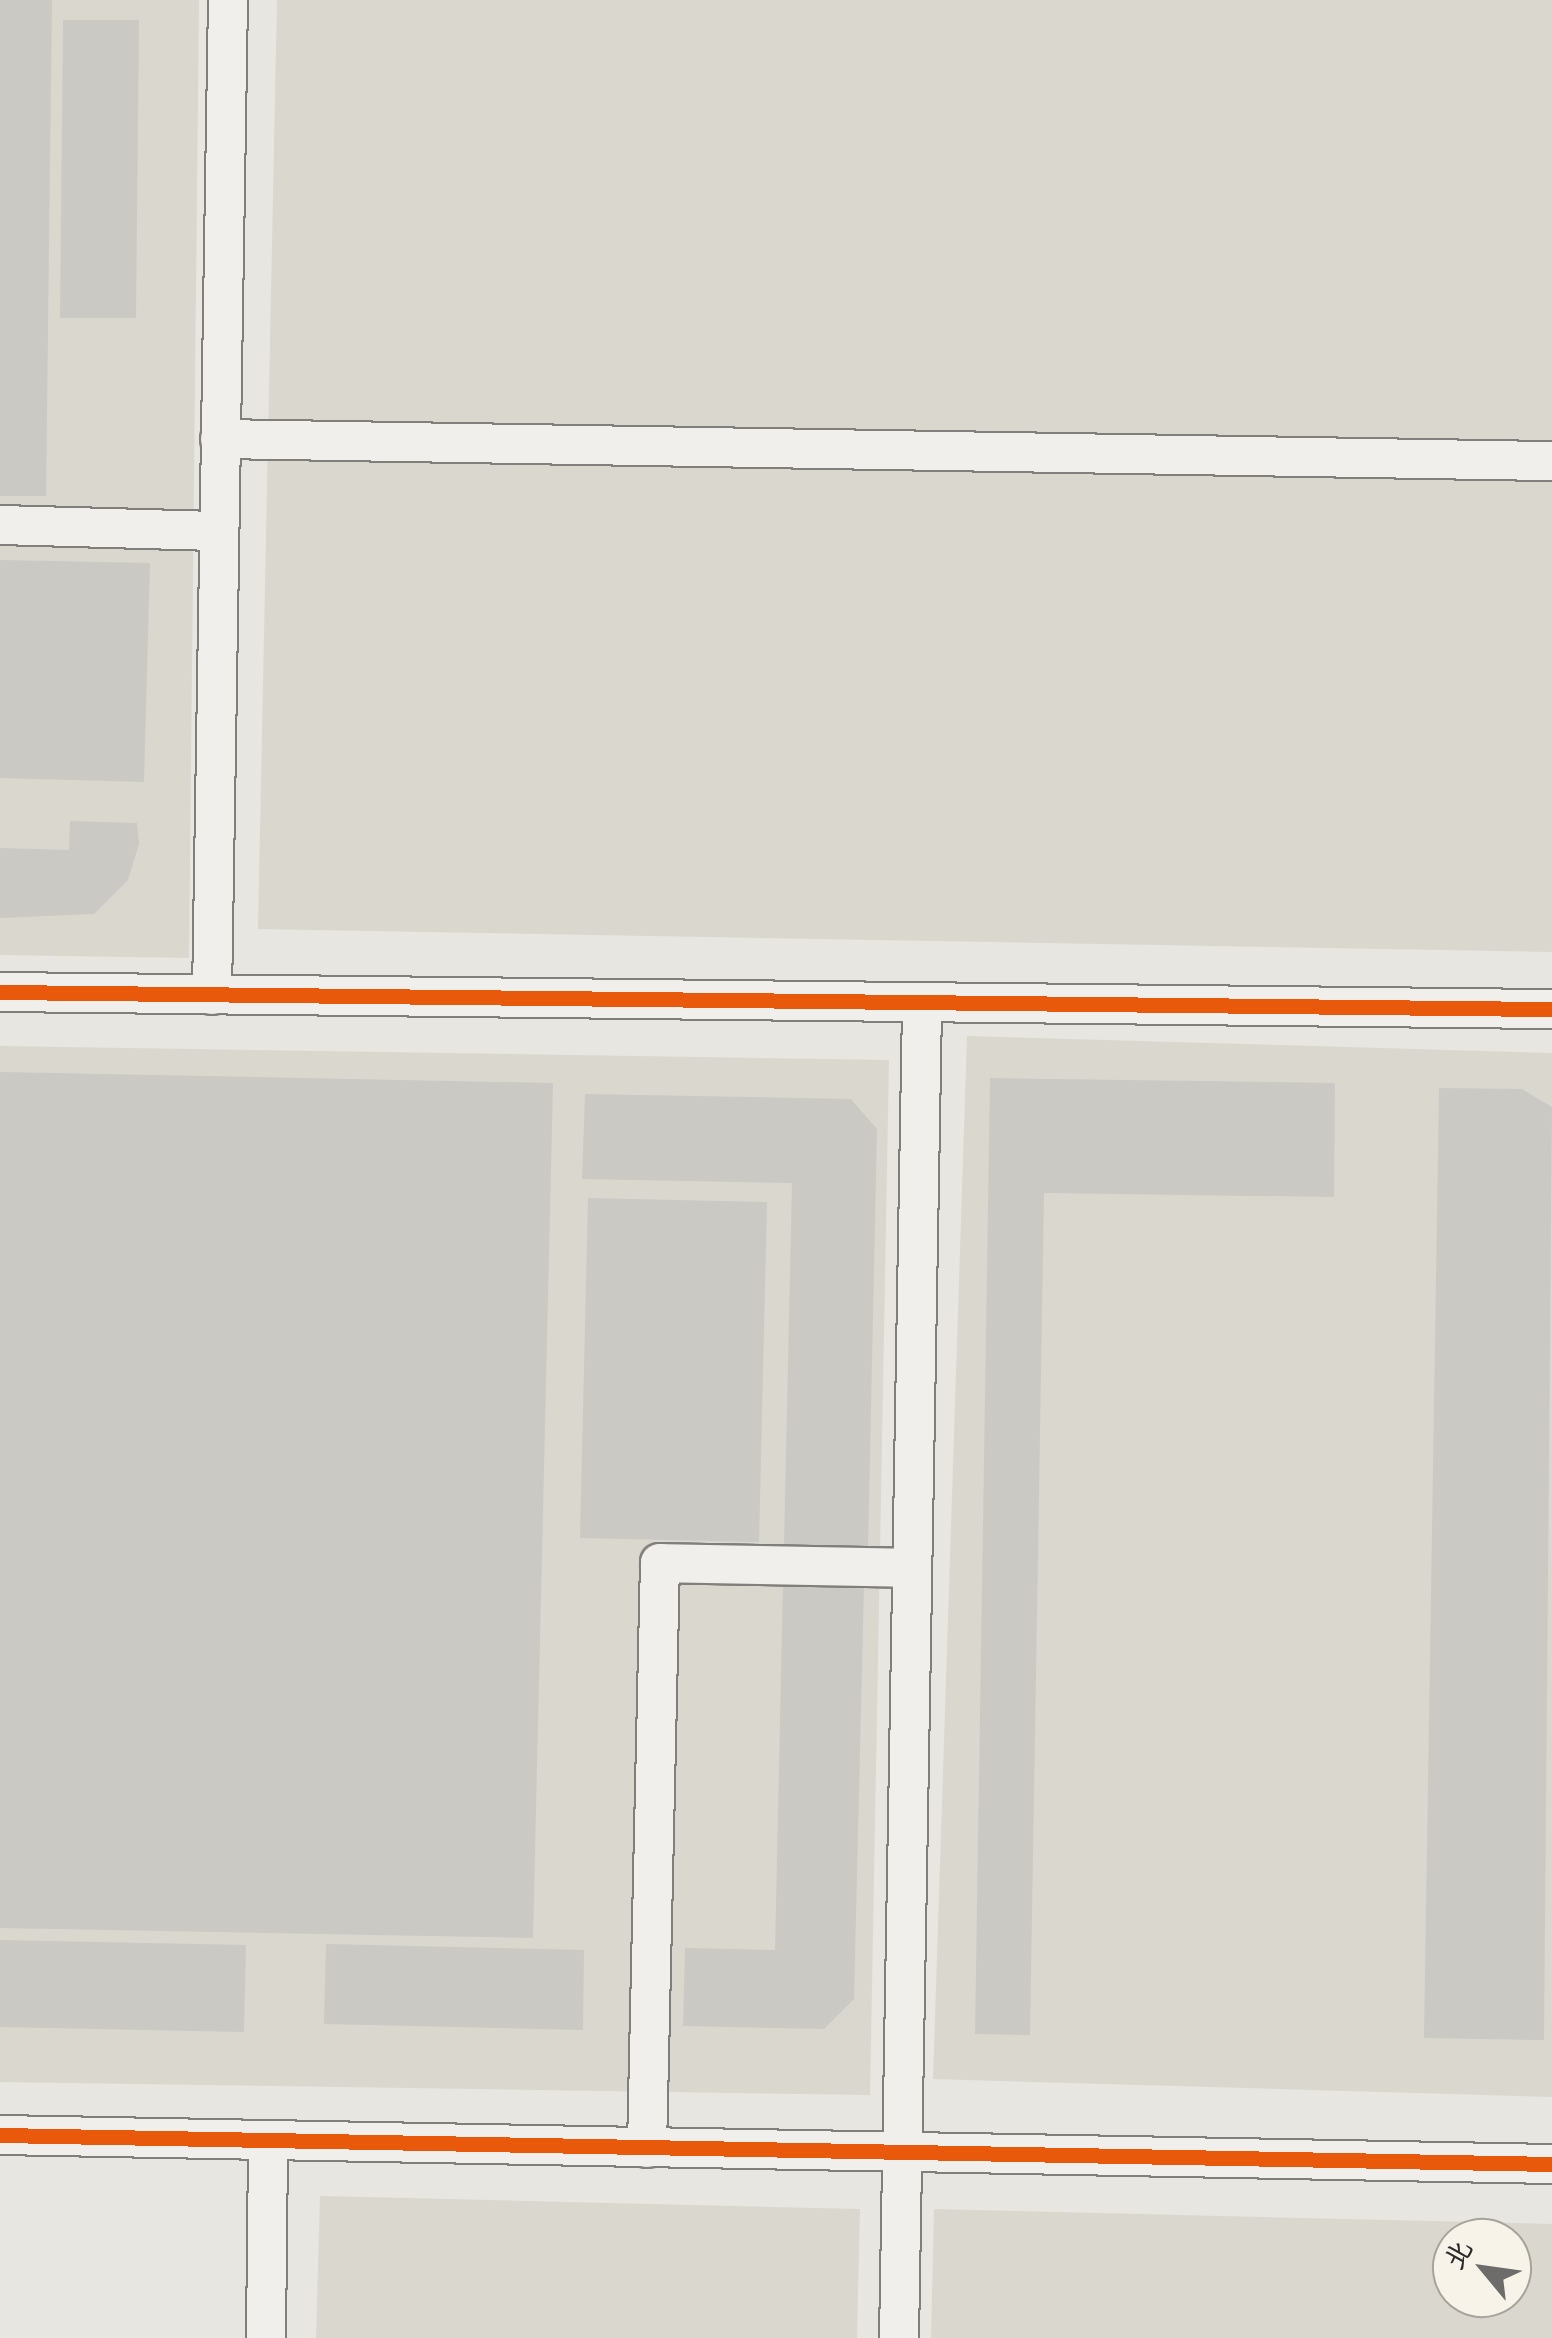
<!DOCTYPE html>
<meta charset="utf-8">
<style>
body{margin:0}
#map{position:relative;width:1552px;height:2338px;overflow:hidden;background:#e8e6e0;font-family:Itim,"LXGW WenKai TC",sans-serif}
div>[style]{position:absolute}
.built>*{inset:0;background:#dad7cf}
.building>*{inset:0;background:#cac9c4}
.roads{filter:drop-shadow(2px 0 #807f7c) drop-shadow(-2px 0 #807f7c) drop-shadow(0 2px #807f7c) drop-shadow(0 -2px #807f7c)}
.minor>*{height:38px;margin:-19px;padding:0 19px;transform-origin:19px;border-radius:19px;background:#f0efeb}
.cycleway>*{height:15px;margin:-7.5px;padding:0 7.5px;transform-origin:7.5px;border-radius:7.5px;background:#e8590c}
span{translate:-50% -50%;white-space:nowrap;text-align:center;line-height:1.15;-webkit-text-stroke:9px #f7f3e8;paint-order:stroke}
.north{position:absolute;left:1432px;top:2218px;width:100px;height:100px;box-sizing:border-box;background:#f7f3e8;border:2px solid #a5a39c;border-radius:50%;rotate:299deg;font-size:28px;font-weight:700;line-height:40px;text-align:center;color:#2b2b2b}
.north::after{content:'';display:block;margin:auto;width:35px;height:45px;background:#6d6c6a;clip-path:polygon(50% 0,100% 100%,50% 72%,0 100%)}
</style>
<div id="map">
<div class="built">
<div style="clip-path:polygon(0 0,199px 0,189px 958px,0 955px)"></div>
<div style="clip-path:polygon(277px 0,1552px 0,1552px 952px,258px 929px)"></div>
<div style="clip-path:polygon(967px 1036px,1552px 1053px,1552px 2097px,933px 2079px)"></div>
<div style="clip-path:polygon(0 1046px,889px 1060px,870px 2095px,0 2082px)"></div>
<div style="clip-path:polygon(320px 2196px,860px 2209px,857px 2338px,316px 2338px)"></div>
<div style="clip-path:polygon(evenodd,934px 2209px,1552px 2224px,1552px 2338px,931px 2338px,934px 2209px,1452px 2238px,1512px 2238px,1512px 2298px,1452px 2298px,1452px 2238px)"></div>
</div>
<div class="building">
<div style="clip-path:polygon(0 0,52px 0,46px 496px,0 496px)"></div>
<div style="clip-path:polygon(63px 20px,139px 20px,136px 318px,60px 318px)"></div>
<div style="clip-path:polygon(0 560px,150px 563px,144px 782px,0 778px)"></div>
<div style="clip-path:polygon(70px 821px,137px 823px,139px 844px,128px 880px,94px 914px,0 918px,0 848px,69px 850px)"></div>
<div style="clip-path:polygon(0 1072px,553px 1083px,533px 1938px,0 1928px)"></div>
<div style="clip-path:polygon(990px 1078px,1335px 1083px,1334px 1197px,1044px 1193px,1030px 2035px,975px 2034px)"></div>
<div style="clip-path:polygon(1439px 1088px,1522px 1089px,1552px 1107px,1544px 2040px,1424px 2038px)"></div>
<div style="clip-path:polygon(585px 1094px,851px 1099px,877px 1129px,868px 1548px,784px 1546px,792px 1183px,582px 1179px)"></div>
<div style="clip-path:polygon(588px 1198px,767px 1202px,759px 1542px,580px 1538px)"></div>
<div style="clip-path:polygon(783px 1582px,864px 1584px,854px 1999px,824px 2029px,683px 2026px,685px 1948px,775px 1950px)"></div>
<div style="clip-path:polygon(0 1940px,246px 1945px,244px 2032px,0 2027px)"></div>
<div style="clip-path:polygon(326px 1944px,584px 1950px,583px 2030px,324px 2024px)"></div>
</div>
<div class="roads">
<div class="minor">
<div style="left:220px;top:439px;width:1332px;rotate:0.95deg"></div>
<div style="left:0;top:525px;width:219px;rotate:1.6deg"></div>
<div style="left:0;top:992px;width:1552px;rotate:0.63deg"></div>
<div style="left:212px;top:995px;width:995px;rotate:-89.08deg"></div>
<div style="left:0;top:2135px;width:1552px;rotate:1.07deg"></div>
<div style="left:647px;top:2148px;width:585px;rotate:-88.73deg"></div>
<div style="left:660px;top:1563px;width:252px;rotate:1.1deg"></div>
<div style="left:266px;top:2338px;width:197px;rotate:-89.4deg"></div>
<div style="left:899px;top:2338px;width:1336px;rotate:-89.01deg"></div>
</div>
</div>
<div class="cycleway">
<div style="left:0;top:992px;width:1552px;rotate:0.63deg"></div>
<div style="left:0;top:2135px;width:1552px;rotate:1.07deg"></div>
</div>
<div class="north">北</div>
</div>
